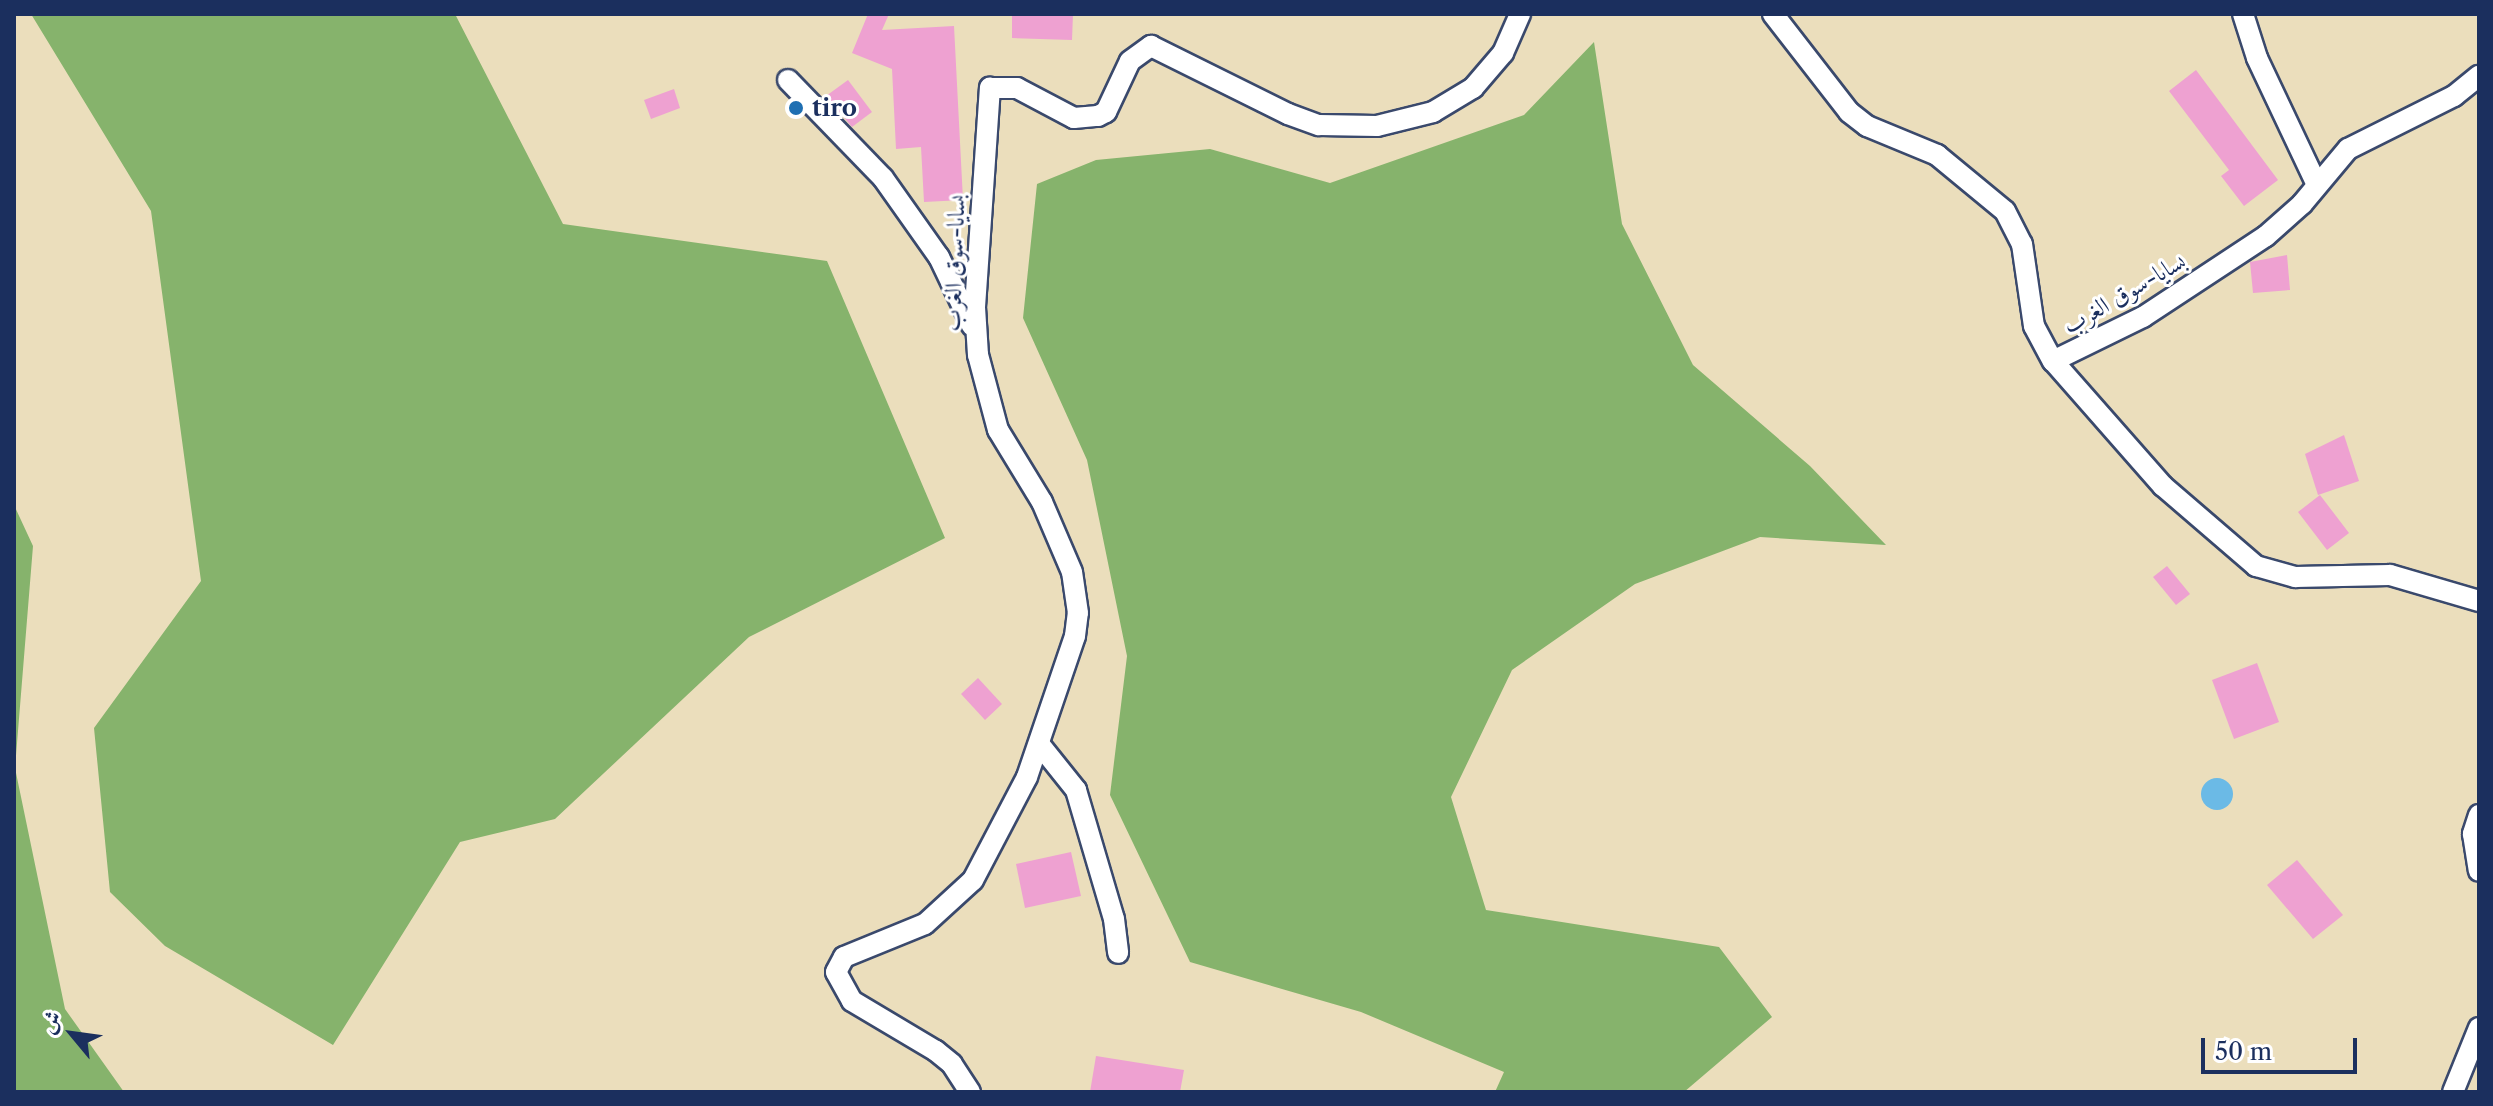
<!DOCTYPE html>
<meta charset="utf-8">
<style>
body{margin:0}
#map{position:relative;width:2493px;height:1106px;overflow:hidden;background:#ebdebc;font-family:"Libre Caslon Text",Amiri,serif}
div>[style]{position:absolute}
.forest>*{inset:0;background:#86b36c}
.water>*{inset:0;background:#6bbae6}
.round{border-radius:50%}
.building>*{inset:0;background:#eea1d1}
.roads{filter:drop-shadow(2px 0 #3a496c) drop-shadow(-2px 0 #3a496c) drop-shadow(0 2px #3a496c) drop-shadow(0 -2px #3a496c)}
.minor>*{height:20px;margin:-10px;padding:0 10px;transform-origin:10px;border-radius:10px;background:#fff}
.dots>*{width:22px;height:22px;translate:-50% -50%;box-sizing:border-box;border:4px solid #fff;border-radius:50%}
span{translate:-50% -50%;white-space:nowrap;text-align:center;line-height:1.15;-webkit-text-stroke:6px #fff;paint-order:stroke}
.poi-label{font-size:24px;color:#1b2f5e;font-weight:700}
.left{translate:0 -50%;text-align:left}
.street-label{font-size:24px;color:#1b2f5e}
.frame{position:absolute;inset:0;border:16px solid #1b2f5e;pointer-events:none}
.north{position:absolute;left:32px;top:994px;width:80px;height:80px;-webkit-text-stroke:6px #fff;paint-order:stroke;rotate:299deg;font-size:22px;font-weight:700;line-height:32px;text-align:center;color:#1b2f5e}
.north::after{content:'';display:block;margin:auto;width:28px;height:36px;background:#1b2f5e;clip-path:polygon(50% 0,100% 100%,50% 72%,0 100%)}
.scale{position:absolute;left:2201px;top:1038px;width:156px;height:36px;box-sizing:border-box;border:4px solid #1b2f5e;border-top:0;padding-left:10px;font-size:24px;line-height:28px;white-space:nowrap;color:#1b2f5e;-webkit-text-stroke:6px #fff;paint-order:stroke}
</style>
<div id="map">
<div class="forest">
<div style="clip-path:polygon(31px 14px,455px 14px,563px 224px,827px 261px,945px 538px,749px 637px,555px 819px,460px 842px,333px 1045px,165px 946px,110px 892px,94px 728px,201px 581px,151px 211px)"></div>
<div style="clip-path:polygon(1594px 42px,1622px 224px,1693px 365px,1810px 466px,1886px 545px,1760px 537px,1635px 584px,1512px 670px,1451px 797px,1486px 910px,1719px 947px,1772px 1017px,1684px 1092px,1495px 1092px,1504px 1072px,1361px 1012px,1190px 962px,1110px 795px,1127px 656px,1087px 460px,1023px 318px,1037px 184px,1096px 160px,1210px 149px,1330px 183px,1524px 115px)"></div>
<div style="clip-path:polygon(14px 505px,33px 546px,15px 768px,65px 1009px,124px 1092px,14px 1092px)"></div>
</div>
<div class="water">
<div class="round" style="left:2201px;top:778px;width:32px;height:32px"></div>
</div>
<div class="building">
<div style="clip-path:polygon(868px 14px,889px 14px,882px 30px,954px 26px,963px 200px,924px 202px,921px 147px,896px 149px,892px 69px,852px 53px)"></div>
<div style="clip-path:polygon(1012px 14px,1073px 14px,1072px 40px,1012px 38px)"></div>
<div style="clip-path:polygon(2196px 70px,2278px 180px,2244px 206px,2221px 176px,2229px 170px,2169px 91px)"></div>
<div style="clip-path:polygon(848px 80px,872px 112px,852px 127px,826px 96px)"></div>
<div style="clip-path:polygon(674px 89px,680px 108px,651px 119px,644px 100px)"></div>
<div style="clip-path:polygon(2287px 255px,2290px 290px,2253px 293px,2250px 262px)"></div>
<div style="clip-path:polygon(2344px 435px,2359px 481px,2318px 495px,2305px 454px)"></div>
<div style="clip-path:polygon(2320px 495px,2349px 533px,2327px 550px,2298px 512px)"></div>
<div style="clip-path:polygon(2167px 566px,2190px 594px,2176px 605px,2153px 577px)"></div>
<div style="clip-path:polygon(2257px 663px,2279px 722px,2234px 739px,2212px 680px)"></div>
<div style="clip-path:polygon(978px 678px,1002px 704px,985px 720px,961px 694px)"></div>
<div style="clip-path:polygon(1071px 852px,1081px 896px,1025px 908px,1016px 864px)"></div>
<div style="clip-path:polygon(2297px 860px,2343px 915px,2313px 939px,2267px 885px)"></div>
<div style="clip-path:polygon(1096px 1056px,1184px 1070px,1180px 1092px,1090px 1092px)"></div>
</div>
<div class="roads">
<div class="minor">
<div style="left:1773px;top:14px;width:124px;rotate:52.2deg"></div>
<div style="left:1849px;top:112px;width:23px;rotate:38deg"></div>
<div style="left:1867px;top:126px;width:76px;rotate:22.5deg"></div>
<div style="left:1937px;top:155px;width:88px;rotate:39.5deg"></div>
<div style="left:2005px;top:211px;width:37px;rotate:63deg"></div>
<div style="left:2022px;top:244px;width:83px;rotate:81.7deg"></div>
<div style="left:2034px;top:326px;width:40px;rotate:62deg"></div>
<div style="left:2053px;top:361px;width:100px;rotate:-26.1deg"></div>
<div style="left:2143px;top:317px;width:147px;rotate:-33.4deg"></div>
<div style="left:2266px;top:236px;width:48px;rotate:-41.6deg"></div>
<div style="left:2302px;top:204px;width:72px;rotate:-50.1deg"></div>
<div style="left:2348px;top:149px;width:119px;rotate:-26.6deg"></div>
<div style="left:2454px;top:96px;width:32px;rotate:-39deg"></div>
<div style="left:2243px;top:14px;width:46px;rotate:72.3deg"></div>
<div style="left:2257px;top:58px;width:138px;rotate:64.7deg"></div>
<div style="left:788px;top:80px;width:136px;rotate:45.9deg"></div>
<div style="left:883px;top:178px;width:97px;rotate:54.7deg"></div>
<div style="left:939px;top:257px;width:76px;rotate:64.4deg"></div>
<div style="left:2053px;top:361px;width:167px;rotate:48.7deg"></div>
<div style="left:2163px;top:486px;width:123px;rotate:40.7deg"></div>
<div style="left:2256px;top:566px;width:41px;rotate:15.8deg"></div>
<div style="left:2295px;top:577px;width:95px;rotate:-1.2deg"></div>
<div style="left:2390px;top:575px;width:93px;rotate:16.3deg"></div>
<div style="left:1040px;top:745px;width:58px;rotate:51.3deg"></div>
<div style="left:1076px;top:790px;width:134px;rotate:73.6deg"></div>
<div style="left:1114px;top:919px;width:34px;rotate:83deg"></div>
<div style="left:2479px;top:815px;width:20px;rotate:108deg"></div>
<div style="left:2473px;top:834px;width:37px;rotate:81deg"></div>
<div style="left:970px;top:1092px;width:33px;rotate:-123deg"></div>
<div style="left:952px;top:1064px;width:21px;rotate:-141deg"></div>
<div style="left:936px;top:1051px;width:98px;rotate:-149.2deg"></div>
<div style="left:852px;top:1001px;width:33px;rotate:-119deg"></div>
<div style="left:836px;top:972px;width:17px;rotate:-62deg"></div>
<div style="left:844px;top:957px;width:87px;rotate:-22.2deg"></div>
<div style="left:925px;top:924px;width:65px;rotate:-42.5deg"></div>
<div style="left:973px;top:880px;width:116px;rotate:-62.3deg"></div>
<div style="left:1027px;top:777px;width:149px;rotate:-71.2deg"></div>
<div style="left:1075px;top:636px;width:23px;rotate:-83deg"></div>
<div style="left:1078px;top:613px;width:41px;rotate:-98.3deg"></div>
<div style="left:1072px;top:572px;width:76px;rotate:-113.2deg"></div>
<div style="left:1042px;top:502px;width:84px;rotate:-121.4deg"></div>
<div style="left:998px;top:430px;width:78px;rotate:-104.9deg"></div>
<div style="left:978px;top:355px;width:48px;rotate:-93.6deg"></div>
<div style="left:975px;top:307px;width:220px;rotate:-86.1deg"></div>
<div style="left:990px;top:88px;width:27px"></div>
<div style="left:1017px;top:88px;width:64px;rotate:27.8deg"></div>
<div style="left:1074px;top:118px;width:24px;rotate:-5deg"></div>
<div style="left:1098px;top:116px;width:9px;rotate:-27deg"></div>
<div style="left:1106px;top:112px;width:56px;rotate:-64.8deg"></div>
<div style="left:1130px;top:61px;width:26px;rotate:-36deg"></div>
<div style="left:1151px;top:46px;width:153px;rotate:26.4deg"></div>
<div style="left:1288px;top:114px;width:33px;rotate:20deg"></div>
<div style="left:1319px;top:125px;width:58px;rotate:1deg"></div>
<div style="left:1377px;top:126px;width:58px;rotate:-14deg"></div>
<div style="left:1433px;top:112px;width:47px;rotate:-31deg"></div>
<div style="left:1473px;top:88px;width:46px;rotate:-49.4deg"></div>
<div style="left:1503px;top:53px;width:43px;rotate:-66.4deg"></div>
<div style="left:2453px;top:1092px;width:69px;rotate:-67.9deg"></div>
</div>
</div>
<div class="dots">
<div style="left:796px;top:108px;background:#1f6fb2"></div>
</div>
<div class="poi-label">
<span class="left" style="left:812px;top:108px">tiro</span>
</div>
<div class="street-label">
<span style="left:954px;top:263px;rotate:-88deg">بسايا-سوق الغرب</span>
<span style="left:2124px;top:293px;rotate:-30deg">بسايا-سوق الغرب</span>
</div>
<div class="frame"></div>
<div class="north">ش</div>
<div class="scale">50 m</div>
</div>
